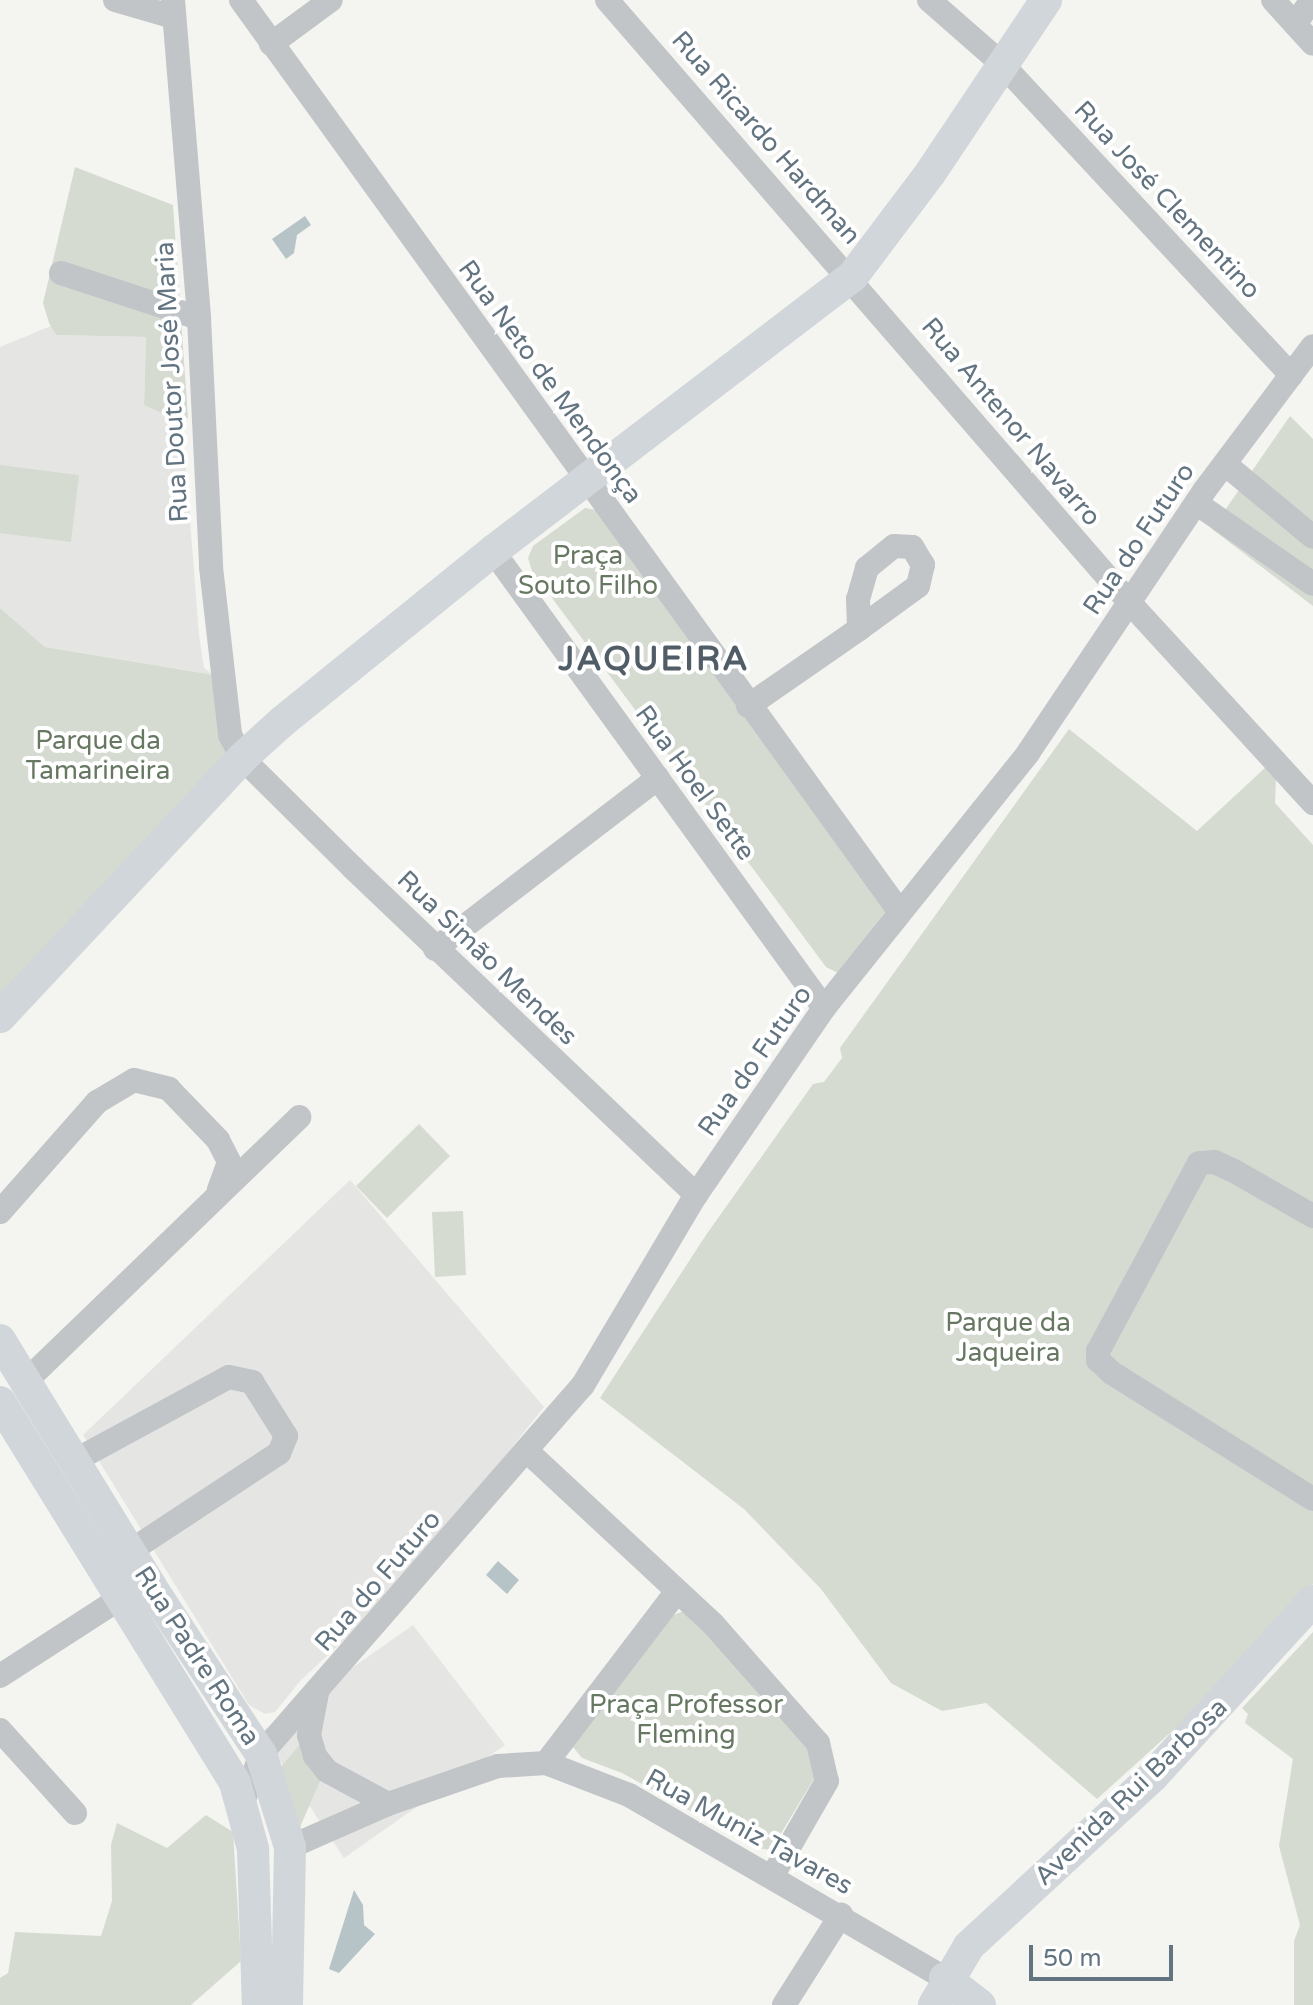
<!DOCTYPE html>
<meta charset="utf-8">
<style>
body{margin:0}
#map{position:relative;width:1313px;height:2005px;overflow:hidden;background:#f4f4f0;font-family:"Varela Round",sans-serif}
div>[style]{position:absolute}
.built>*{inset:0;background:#e5e6e4}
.green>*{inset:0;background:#d5dbd1}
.water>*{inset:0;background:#b6c4c7}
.minor>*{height:24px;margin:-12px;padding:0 12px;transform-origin:12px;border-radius:12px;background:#c1c5c8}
.major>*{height:32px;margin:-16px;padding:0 16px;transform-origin:16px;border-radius:16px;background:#d1d6da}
span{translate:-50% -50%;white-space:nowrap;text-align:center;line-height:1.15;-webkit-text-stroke:8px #fff;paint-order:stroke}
.street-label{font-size:26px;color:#637481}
.park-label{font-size:26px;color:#677862}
.district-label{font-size:34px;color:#515d66;font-weight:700;letter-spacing:2px}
.scale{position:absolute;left:1029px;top:1945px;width:144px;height:36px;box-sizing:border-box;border:4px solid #637481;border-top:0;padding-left:10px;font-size:24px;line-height:28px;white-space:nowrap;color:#637481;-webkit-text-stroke:6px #fff;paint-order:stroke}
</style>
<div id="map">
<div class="built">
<div style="clip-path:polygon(51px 326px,56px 335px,146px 337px,144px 405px,182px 417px,199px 635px,204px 668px,214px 675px,45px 647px,0 608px,0 347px)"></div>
<div style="clip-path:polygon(350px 1180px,544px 1407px,399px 1589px,301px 1680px,275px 1712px,265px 1714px,249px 1705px,83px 1435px)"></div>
<div style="clip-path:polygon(413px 1625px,505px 1745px,344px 1858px,261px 1732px)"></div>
</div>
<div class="green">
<div style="clip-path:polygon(75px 167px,173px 205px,188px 418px,169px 416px,144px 405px,146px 337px,56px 335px,49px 323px,43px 303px)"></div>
<div style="clip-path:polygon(1290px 416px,1313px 439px,1313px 606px,1212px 529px)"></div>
<div style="clip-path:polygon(0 465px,79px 475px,71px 542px,0 533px)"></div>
<div style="clip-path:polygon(585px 508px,596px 510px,886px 911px,838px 973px,826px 967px,532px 571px,528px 558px,533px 546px)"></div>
<div style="clip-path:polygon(0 608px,45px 647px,214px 675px,228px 760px,0 1004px)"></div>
<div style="clip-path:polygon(1069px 729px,1197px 831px,1267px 766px,1276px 777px,1275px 803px,1313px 845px,1313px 1584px,1212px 1695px,1097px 1799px,986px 1703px,942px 1711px,891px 1683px,821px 1589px,744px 1509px,600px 1398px,706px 1235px,813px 1084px,824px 1082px,842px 1058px,840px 1048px)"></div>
<div style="clip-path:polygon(419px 1124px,450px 1156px,387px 1218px,356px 1186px)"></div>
<div style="clip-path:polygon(463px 1211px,466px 1275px,435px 1277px,432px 1212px)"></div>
<div style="clip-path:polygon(687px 1610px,808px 1741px,818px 1772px,771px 1850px,757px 1848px,622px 1773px,582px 1758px,573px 1747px,673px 1615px)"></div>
<div style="clip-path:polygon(1313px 1632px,1313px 2005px,1294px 2005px,1294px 1941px,1300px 1925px,1279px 1846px,1293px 1759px,1245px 1723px,1248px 1714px,1242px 1708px)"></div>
<div style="clip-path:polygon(301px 1743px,306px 1763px,321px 1779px,300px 1827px,280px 1768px)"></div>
<div style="clip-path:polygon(206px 1815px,233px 1832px,241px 1961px,191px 2005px,0 2005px,0 1978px,8px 1973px,15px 1932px,101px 1936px,112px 1901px,111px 1845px,117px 1823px,167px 1848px)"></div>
</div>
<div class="water">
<div style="clip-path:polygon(305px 216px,311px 225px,297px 235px,294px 253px,286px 259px,272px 239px)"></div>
<div style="clip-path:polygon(498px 1561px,519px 1580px,507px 1594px,486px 1575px)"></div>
<div style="clip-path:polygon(354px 1890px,363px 1905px,364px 1925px,375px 1934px,339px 1973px,329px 1969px)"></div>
</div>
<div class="minor">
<div style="left:115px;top:0;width:61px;rotate:16.1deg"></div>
<div style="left:173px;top:0;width:319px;rotate:85.3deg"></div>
<div style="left:199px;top:318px;width:249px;rotate:87.2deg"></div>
<div style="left:211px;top:567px;width:169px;rotate:83.5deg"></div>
<div style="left:230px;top:735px;width:26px;rotate:62deg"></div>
<div style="left:242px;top:758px;width:156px;rotate:44.7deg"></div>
<div style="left:353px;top:868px;width:474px;rotate:43.6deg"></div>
<div style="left:241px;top:0;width:1125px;rotate:54.15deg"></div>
<div style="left:607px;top:0;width:797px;rotate:49.07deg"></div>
<div style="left:1129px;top:602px;width:273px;rotate:47.5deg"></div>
<div style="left:929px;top:0;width:97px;rotate:41.2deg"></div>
<div style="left:1002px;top:64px;width:425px;rotate:47.1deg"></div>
<div style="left:1273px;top:0;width:59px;rotate:47.7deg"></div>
<div style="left:1295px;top:24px;width:29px;rotate:-55deg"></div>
<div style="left:271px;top:44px;width:74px;rotate:-36.3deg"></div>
<div style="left:61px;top:273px;width:145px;rotate:18.1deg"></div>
<div style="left:1225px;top:464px;width:114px;rotate:39.7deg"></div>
<div style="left:1196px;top:503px;width:142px;rotate:34.7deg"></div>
<div style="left:493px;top:551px;width:564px;rotate:54.08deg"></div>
<div style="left:748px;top:706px;width:135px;rotate:-34.7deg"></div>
<div style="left:859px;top:629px;width:73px;rotate:-36.1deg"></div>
<div style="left:918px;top:586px;width:22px;rotate:-77deg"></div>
<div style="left:923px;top:565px;width:21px;rotate:-121deg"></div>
<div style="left:912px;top:547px;width:18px;rotate:-177deg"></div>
<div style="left:894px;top:546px;width:35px;rotate:141deg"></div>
<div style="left:867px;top:568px;width:32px;rotate:106deg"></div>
<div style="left:858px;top:599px;width:30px;rotate:88deg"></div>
<div style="left:435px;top:949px;width:281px;rotate:-37.5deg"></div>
<div style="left:0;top:1212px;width:147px;rotate:-48.6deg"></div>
<div style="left:97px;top:1102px;width:43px;rotate:-30.7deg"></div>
<div style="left:134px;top:1080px;width:36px;rotate:14deg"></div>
<div style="left:169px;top:1089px;width:71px;rotate:46.1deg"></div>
<div style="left:218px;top:1140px;width:25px;rotate:63deg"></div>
<div style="left:229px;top:1162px;width:30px;rotate:110deg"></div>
<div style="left:1313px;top:1216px;width:91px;rotate:-150.3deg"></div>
<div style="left:1234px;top:1171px;width:21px;rotate:-155deg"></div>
<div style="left:1215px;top:1162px;width:16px;rotate:176deg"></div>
<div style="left:1199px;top:1163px;width:213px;rotate:118.2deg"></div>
<div style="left:1098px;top:1351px;width:9px;rotate:90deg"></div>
<div style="left:1098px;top:1360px;width:19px;rotate:43deg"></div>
<div style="left:1112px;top:1373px;width:237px;rotate:32.1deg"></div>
<div style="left:26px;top:1381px;width:380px;rotate:-44deg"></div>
<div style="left:529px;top:1453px;width:251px;rotate:42.9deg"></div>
<div style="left:713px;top:1624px;width:159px;rotate:48.6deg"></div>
<div style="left:818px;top:1743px;width:39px;rotate:77deg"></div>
<div style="left:827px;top:1781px;width:108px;rotate:119.9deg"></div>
<div style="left:74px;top:1461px;width:176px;rotate:-28.5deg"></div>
<div style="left:229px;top:1377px;width:24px;rotate:12deg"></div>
<div style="left:252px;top:1382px;width:64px;rotate:57.8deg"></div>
<div style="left:286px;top:1436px;width:18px;rotate:112deg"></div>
<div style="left:279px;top:1453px;width:180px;rotate:146.6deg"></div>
<div style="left:0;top:1676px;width:142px;rotate:-32.9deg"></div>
<div style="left:317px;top:1693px;width:43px;rotate:100.8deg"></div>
<div style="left:309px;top:1735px;width:22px;rotate:74deg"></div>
<div style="left:315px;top:1756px;width:19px;rotate:51deg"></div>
<div style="left:327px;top:1771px;width:69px;rotate:28.4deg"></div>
<div style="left:0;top:1730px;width:112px;rotate:47.9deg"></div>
<div style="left:546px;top:1763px;width:216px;rotate:-52.7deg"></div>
<div style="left:243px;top:1802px;width:51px;rotate:-69.4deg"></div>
<div style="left:261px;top:1754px;width:490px;rotate:-48.9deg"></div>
<div style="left:583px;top:1385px;width:221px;rotate:-59.3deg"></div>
<div style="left:696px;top:1195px;width:227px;rotate:-55.6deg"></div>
<div style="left:824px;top:1008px;width:327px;rotate:-51.3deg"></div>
<div style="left:1028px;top:753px;width:316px;rotate:-56.1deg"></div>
<div style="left:1204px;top:491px;width:181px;rotate:-53.1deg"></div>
<div style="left:290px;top:1847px;width:107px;rotate:-23.7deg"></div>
<div style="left:388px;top:1804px;width:116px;rotate:-19.1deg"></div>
<div style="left:498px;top:1766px;width:48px;rotate:-3.6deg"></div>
<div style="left:546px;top:1763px;width:89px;rotate:21.1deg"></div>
<div style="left:629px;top:1795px;width:365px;rotate:30.1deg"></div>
<div style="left:784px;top:2005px;width:107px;rotate:-57.7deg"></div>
</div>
<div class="major">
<div style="left:0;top:1017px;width:354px;rotate:-46.9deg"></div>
<div style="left:242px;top:758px;width:55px;rotate:-42.1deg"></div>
<div style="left:283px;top:721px;width:270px;rotate:-39deg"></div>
<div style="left:493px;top:551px;width:452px;rotate:-37.4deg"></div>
<div style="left:852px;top:277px;width:131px;rotate:-53deg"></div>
<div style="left:931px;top:172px;width:207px;rotate:-56.2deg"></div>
<div style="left:0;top:1340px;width:304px;rotate:58.5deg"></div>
<div style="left:159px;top:1599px;width:186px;rotate:56.7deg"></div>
<div style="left:261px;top:1754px;width:97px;rotate:72.7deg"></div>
<div style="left:290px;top:1847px;width:158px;rotate:91.1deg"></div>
<div style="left:0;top:1402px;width:448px;rotate:58.3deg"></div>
<div style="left:235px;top:1783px;width:68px;rotate:74.7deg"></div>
<div style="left:253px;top:1849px;width:156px;rotate:88.2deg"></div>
<div style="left:945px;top:1978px;width:44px;rotate:37.6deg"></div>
<div style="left:934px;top:2005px;width:69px;rotate:-59.3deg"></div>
<div style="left:969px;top:1946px;width:251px;rotate:-42.7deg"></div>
<div style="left:1153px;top:1776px;width:237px;rotate:-47.6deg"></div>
</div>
<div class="street-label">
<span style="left:766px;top:138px;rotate:49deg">Rua Ricardo Hardman</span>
<span style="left:1167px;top:200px;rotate:47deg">Rua José Clementino</span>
<span style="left:172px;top:382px;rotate:-93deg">Rua Doutor José Maria</span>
<span style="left:550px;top:382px;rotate:54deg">Rua Neto de Mendonça</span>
<span style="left:1011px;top:422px;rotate:50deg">Rua Antenor Navarro</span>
<span style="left:1139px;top:539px;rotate:-56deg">Rua do Futuro</span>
<span style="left:695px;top:783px;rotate:54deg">Rua Hoel Sette</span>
<span style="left:487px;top:958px;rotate:44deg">Rua Simão Mendes</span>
<span style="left:755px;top:1061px;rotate:-55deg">Rua do Futuro</span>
<span style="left:378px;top:1581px;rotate:-49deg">Rua do Futuro</span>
<span style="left:197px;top:1656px;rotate:57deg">Rua Padre Roma</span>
<span style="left:1131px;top:1792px;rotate:-44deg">Avenida Rui Barbosa</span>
<span style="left:749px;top:1832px;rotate:29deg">Rua Muniz Tavares</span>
</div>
<div class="park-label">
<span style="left:588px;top:571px">Praça<br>Souto Filho</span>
<span style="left:98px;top:756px">Parque da<br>Tamarineira</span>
<span style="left:1008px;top:1338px">Parque da<br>Jaqueira</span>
<span style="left:686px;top:1720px">Praça Professor<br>Fleming</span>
</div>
<div class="district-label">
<span style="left:654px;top:660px">JAQUEIRA</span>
</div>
<div class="scale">50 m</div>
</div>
